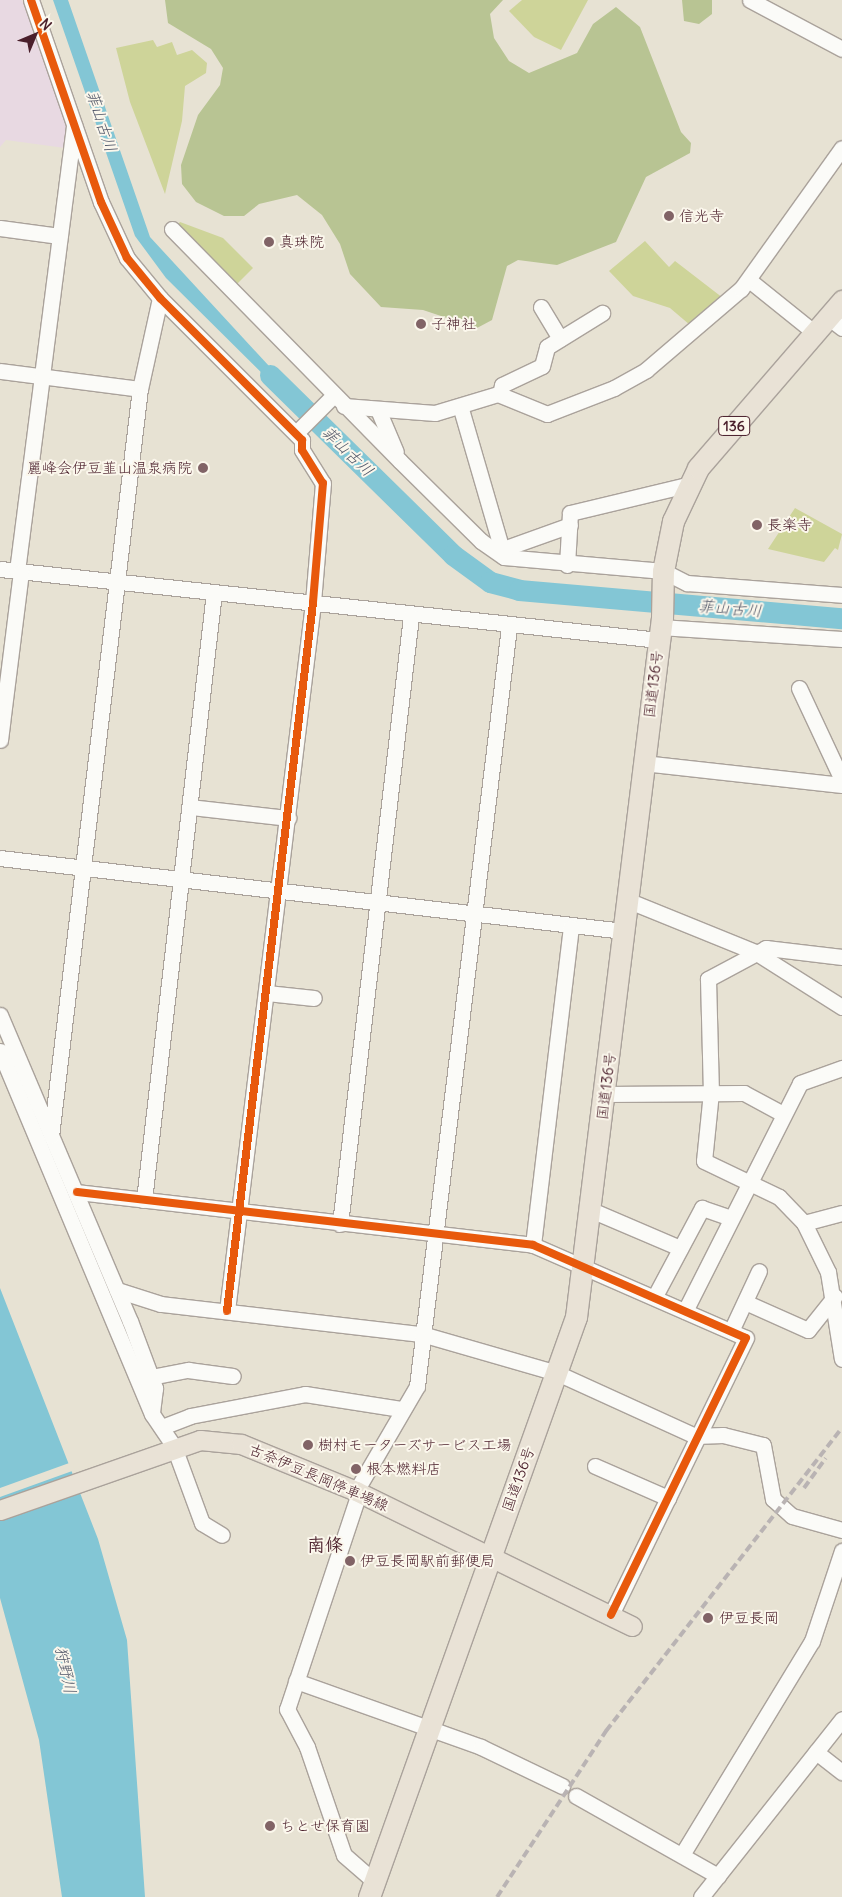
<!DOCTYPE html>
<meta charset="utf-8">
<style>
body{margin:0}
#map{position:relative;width:842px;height:1897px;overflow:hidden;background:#e7e2d3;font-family:Delius,"Klee One",sans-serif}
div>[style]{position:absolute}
.built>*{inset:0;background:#e8d9e2}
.green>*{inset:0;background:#ced499}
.forest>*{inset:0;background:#b8c493}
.water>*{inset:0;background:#83c6d5}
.pier>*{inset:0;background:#e7e2d3}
.river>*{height:21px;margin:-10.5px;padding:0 10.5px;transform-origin:10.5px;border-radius:10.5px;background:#83c6d5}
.roads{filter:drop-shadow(1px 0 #aaa29b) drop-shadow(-1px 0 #aaa29b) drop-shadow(0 1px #aaa29b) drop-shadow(0 -1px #aaa29b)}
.minor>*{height:15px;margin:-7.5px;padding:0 7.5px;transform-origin:7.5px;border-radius:7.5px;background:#fbfbf8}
.major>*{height:19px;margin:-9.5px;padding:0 9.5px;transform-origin:9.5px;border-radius:9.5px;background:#e9e2d6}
.highway>*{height:21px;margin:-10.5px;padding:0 10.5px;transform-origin:10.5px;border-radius:10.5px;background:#e9e2d6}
.rail>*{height:4px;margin-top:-2px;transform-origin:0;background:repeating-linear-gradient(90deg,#b9b3b3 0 8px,transparent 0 12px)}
.cycleway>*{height:8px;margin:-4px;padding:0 4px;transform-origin:4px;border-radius:4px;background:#e8590c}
.dots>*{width:14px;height:14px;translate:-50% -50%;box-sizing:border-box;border:2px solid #fbf7ec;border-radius:50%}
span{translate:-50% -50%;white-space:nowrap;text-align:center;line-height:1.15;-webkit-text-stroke:4px #fbf7ec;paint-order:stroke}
.shield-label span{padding:1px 4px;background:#fbf7ec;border:1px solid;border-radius:4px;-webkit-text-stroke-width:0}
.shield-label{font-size:14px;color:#4a1f2b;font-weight:700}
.poi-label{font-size:15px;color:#4a1f2b}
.left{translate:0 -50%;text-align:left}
.right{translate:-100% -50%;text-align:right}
.street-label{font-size:15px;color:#4a1f2b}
.water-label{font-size:16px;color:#4f5567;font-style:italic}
.quarter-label{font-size:18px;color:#4a1f2b;font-weight:700}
.north{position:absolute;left:10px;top:10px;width:50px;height:50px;-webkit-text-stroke:4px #fbf7ec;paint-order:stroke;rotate:45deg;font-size:14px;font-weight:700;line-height:20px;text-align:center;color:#4a1f2b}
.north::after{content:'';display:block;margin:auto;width:18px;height:22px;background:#4a1f2b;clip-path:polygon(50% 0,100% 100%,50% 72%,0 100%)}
</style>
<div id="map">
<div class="built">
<div style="clip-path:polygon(0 0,22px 0,67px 125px,65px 148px,6px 140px,0 147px)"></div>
</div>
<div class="green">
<div style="clip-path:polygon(522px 0,588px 0,561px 50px,534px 37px,509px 11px)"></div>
<div style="clip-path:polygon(153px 40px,157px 47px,172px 42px,177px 55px,192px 50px,207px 63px,206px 73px,185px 86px,182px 121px,165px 194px,130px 102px,116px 48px)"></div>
<div style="clip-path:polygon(180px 222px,223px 238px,253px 268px,235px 286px,177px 225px)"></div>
<div style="clip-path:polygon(645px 241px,669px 267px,675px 261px,723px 298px,690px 325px,670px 308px,633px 296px,609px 271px)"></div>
<div style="clip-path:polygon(795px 508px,842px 534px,838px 550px,835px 548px,824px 562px,768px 549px)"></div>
</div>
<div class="forest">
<div style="clip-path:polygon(165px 0,503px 0,490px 14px,494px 38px,509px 61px,529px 73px,577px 53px,593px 24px,616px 7px,640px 27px,681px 132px,691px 143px,690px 153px,646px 177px,616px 242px,557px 265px,518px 260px,507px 266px,492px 320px,477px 328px,423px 310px,381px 307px,350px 274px,340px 244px,322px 215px,297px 195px,259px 204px,244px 216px,224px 216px,196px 202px,182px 184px,181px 165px,198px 115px,220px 85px,223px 68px,211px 49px,168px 23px)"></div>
<div style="clip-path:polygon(682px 0,712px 0,712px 14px,699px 24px,684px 21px)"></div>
</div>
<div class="water">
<div style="clip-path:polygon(53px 0,68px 0,150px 237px,293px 392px,287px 398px,166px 278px,135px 236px)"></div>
<div style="clip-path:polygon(0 1288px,98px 1539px,127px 1640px,145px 1897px,62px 1897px,39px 1740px,0 1598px)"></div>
</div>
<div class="pier">
<div style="clip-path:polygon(72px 1462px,75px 1470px,0 1497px,0 1488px)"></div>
</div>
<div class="river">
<div style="left:270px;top:375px;width:257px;rotate:44.5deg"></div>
<div style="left:453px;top:555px;width:46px;rotate:36.1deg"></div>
<div style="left:490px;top:582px;width:30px;rotate:15deg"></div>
<div style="left:519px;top:590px;width:324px;rotate:5deg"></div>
</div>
<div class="roads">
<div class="minor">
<div style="left:31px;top:0;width:214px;rotate:70.9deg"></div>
<div style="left:101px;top:202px;width:62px;rotate:65.1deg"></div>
<div style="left:127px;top:258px;width:52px;rotate:50.5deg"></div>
<div style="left:160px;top:298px;width:201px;rotate:45deg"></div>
<div style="left:302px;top:440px;width:10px;rotate:90deg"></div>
<div style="left:302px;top:450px;width:39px;rotate:58deg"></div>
<div style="left:323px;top:483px;width:120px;rotate:94.8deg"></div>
<div style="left:313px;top:603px;width:713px;rotate:96.93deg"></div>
<div style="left:750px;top:0;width:104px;rotate:28deg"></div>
<div style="left:0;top:228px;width:60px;rotate:7.7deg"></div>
<div style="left:172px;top:229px;width:325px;rotate:45.5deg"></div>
<div style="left:400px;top:461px;width:114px;rotate:44.6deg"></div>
<div style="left:481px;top:541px;width:28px;rotate:35deg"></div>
<div style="left:504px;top:557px;width:160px;rotate:5deg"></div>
<div style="left:663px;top:571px;width:27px;rotate:27deg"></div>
<div style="left:687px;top:583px;width:155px;rotate:4.4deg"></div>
<div style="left:749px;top:280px;width:85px;rotate:38.8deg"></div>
<div style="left:541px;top:307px;width:37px;rotate:59deg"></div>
<div style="left:828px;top:317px;width:18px;rotate:38deg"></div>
<div style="left:0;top:371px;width:141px;rotate:7.3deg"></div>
<div style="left:500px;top:394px;width:9px;rotate:-77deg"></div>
<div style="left:502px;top:385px;width:44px;rotate:-25.4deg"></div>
<div style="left:542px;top:366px;width:20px;rotate:-75deg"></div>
<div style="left:547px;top:347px;width:65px;rotate:-31.7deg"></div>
<div style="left:344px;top:406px;width:91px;rotate:4.4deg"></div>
<div style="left:435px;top:413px;width:66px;rotate:-16.8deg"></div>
<div style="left:498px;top:394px;width:53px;rotate:22.2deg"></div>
<div style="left:547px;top:414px;width:72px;rotate:-21.2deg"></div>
<div style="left:614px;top:388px;width:37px;rotate:-29deg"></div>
<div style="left:646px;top:370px;width:125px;rotate:-40.5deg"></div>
<div style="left:741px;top:289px;width:173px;rotate:-54.4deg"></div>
<div style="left:461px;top:409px;width:154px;rotate:73.8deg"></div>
<div style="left:379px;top:412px;width:43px;rotate:67deg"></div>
<div style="left:296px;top:433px;width:54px;rotate:-45deg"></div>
<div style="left:503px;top:549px;width:71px;rotate:-19.7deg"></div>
<div style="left:567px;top:565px;width:52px;rotate:-86.7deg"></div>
<div style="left:570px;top:513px;width:120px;rotate:-13.5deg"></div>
<div style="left:0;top:569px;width:663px;rotate:6.15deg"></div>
<div style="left:17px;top:571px;width:449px;rotate:-82.7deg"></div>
<div style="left:660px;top:627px;width:182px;rotate:3.8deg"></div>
<div style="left:799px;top:688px;width:102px;rotate:64.9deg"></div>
<div style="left:0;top:740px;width:169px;rotate:-82.9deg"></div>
<div style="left:643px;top:763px;width:200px;rotate:6.3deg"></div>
<div style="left:190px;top:807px;width:99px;rotate:6.4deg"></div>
<div style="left:0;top:858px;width:627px;rotate:6.68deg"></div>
<div style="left:627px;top:900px;width:138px;rotate:22.1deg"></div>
<div style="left:755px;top:952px;width:103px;rotate:32.3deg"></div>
<div style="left:842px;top:957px;width:77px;rotate:-173.2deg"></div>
<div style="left:766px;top:948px;width:66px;rotate:151.9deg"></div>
<div style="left:708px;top:979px;width:113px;rotate:88.5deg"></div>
<div style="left:711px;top:1092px;width:69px;rotate:95.8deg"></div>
<div style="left:704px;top:1161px;width:83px;rotate:25.6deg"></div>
<div style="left:779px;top:1197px;width:36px;rotate:46deg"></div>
<div style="left:804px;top:1223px;width:39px;rotate:-15deg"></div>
<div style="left:267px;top:993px;width:47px;rotate:6.1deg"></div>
<div style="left:0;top:1015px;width:332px;rotate:67deg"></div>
<div style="left:130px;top:1321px;width:72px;rotate:69.5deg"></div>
<div style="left:155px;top:1388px;width:24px;rotate:97deg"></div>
<div style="left:0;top:1051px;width:394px;rotate:67.3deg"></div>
<div style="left:152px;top:1414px;width:40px;rotate:56deg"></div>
<div style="left:174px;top:1447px;width:81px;rotate:69.8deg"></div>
<div style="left:202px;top:1523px;width:23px;rotate:31deg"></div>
<div style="left:605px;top:1094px;width:139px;rotate:-0.4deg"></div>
<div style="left:744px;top:1093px;width:44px;rotate:28.3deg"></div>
<div style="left:51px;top:1136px;width:752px;rotate:-83.21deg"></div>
<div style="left:140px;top:389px;width:93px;rotate:-77.6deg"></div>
<div style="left:77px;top:1192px;width:459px;rotate:6.6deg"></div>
<div style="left:533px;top:1245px;width:232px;rotate:23.6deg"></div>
<div style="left:746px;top:1338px;width:308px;rotate:116deg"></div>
<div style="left:144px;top:1200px;width:612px;rotate:-83.43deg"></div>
<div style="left:591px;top:1210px;width:97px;rotate:23.1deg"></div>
<div style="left:804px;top:1223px;width:55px;rotate:63.9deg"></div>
<div style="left:828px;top:1272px;width:88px;rotate:80.9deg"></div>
<div style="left:340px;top:1224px;width:612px;rotate:-83.34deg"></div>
<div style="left:533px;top:1245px;width:320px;rotate:-83.2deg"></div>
<div style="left:117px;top:1290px;width:46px;rotate:17.7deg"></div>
<div style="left:161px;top:1304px;width:263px;rotate:6.6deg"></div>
<div style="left:422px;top:1334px;width:141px;rotate:16.1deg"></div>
<div style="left:557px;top:1373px;width:152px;rotate:24.5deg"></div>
<div style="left:695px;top:1436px;width:28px;rotate:-2deg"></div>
<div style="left:723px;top:1435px;width:41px;rotate:14deg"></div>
<div style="left:763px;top:1445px;width:55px;rotate:79.5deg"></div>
<div style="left:773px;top:1499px;width:25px;rotate:42deg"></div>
<div style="left:792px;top:1516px;width:52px;rotate:15.6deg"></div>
<div style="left:655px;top:1296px;width:100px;rotate:-61.9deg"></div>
<div style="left:702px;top:1208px;width:31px;rotate:19deg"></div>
<div style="left:745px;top:1302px;width:69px;rotate:24deg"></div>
<div style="left:808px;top:1330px;width:43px;rotate:-51.5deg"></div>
<div style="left:685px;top:1311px;width:255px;rotate:-63.2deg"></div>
<div style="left:800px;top:1083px;width:45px;rotate:-19.7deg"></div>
<div style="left:731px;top:1331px;width:66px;rotate:-65deg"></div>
<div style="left:151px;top:1377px;width:38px;rotate:-11deg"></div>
<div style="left:188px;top:1370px;width:45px;rotate:7.6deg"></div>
<div style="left:162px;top:1427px;width:30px;rotate:-21deg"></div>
<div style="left:190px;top:1416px;width:117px;rotate:-10.8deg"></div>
<div style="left:305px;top:1394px;width:97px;rotate:8.9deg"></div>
<div style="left:595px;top:1466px;width:80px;rotate:23.7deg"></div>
<div style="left:356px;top:1491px;width:121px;rotate:-59.8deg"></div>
<div style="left:417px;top:1386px;width:765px;rotate:-83.09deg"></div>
<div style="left:359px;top:1493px;width:228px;rotate:108.4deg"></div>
<div style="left:287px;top:1709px;width:43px;rotate:62.2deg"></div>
<div style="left:307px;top:1747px;width:114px;rotate:71.1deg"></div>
<div style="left:344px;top:1855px;width:41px;rotate:41.1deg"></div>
<div style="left:296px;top:1681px;width:196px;rotate:19.6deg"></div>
<div style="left:481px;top:1747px;width:90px;rotate:25.7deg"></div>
<div style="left:816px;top:1752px;width:33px;rotate:38deg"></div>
<div style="left:576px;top:1796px;width:163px;rotate:29.4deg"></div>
<div style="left:683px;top:1853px;width:248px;rotate:-58.7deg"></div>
<div style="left:812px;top:1641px;width:95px;rotate:-71.6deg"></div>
<div style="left:701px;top:1897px;width:227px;rotate:-51.6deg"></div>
</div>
<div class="major">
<div style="left:0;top:1510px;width:212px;rotate:-19.3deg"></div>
<div style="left:200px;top:1440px;width:41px;rotate:5.6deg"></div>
<div style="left:241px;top:1444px;width:124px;rotate:22.2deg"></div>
<div style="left:356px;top:1491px;width:307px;rotate:26.1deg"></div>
</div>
<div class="highway">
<div style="left:369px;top:1897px;width:616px;rotate:-70.36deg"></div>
<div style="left:576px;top:1317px;width:704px;rotate:-82.99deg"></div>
<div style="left:662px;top:618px;width:47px;rotate:-88.8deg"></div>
<div style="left:663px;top:571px;width:51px;rotate:-78.7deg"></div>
<div style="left:673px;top:521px;width:59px;rotate:-64.7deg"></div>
<div style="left:698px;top:468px;width:221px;rotate:-49.2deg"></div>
</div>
</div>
<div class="rail">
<div style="left:804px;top:1488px;width:37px;rotate:-54deg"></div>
<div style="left:497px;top:1897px;width:199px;rotate:-56.7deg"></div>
<div style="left:606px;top:1731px;width:384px;rotate:-52.1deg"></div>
</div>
<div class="cycleway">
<div style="left:31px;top:0;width:214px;rotate:70.9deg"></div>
<div style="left:101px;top:202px;width:62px;rotate:65.1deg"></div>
<div style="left:127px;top:258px;width:52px;rotate:50.5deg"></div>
<div style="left:160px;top:298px;width:201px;rotate:45deg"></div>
<div style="left:302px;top:440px;width:10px;rotate:90deg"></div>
<div style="left:302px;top:450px;width:39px;rotate:58deg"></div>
<div style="left:323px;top:483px;width:120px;rotate:94.8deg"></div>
<div style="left:313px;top:603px;width:713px;rotate:96.93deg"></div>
<div style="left:77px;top:1192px;width:459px;rotate:6.6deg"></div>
<div style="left:533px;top:1245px;width:232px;rotate:23.6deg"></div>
<div style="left:746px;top:1338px;width:308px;rotate:116deg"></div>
</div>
<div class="dots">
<div style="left:669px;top:216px;background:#816366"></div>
<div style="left:269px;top:242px;background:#816366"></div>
<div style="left:421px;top:324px;background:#816366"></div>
<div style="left:203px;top:468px;background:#816366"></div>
<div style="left:757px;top:525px;background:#816366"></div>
<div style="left:308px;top:1445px;background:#816366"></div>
<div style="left:356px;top:1469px;background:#816366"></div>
<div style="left:350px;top:1561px;background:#816366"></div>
<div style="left:708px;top:1618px;background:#816366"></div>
<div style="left:270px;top:1826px;background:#816366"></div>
</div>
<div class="shield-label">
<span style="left:734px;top:426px">136</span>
</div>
<div class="poi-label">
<span class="left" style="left:679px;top:216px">信光寺</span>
<span class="left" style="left:279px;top:242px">真珠院</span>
<span class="left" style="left:431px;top:324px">子神社</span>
<span class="right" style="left:192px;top:468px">麗峰会伊豆韮山温泉病院</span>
<span class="left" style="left:767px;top:525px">長楽寺</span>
<span class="left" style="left:318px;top:1445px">樹村モーターズサービス工場</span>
<span class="left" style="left:366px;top:1469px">根本燃料店</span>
<span class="left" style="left:360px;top:1561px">伊豆長岡駅前郵便局</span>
<span class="left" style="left:719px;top:1618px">伊豆長岡</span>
<span class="left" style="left:280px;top:1826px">ちとせ保育園</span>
</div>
<div class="street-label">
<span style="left:653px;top:684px;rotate:-83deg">国道136号</span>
<span style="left:606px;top:1086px;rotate:-83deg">国道136号</span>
<span style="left:319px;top:1477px;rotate:23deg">古奈伊豆長岡停車場線</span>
<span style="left:518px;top:1479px;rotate:-70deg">国道136号</span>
</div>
<div class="water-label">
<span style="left:102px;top:121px;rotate:72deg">菲山古川</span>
<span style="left:348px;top:451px;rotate:44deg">菲山古川</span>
<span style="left:730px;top:608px;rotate:5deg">菲山古川</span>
<span style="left:66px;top:1670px;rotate:78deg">狩野川</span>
</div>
<div class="quarter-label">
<span style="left:325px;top:1545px">南條</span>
</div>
<div class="north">N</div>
</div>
